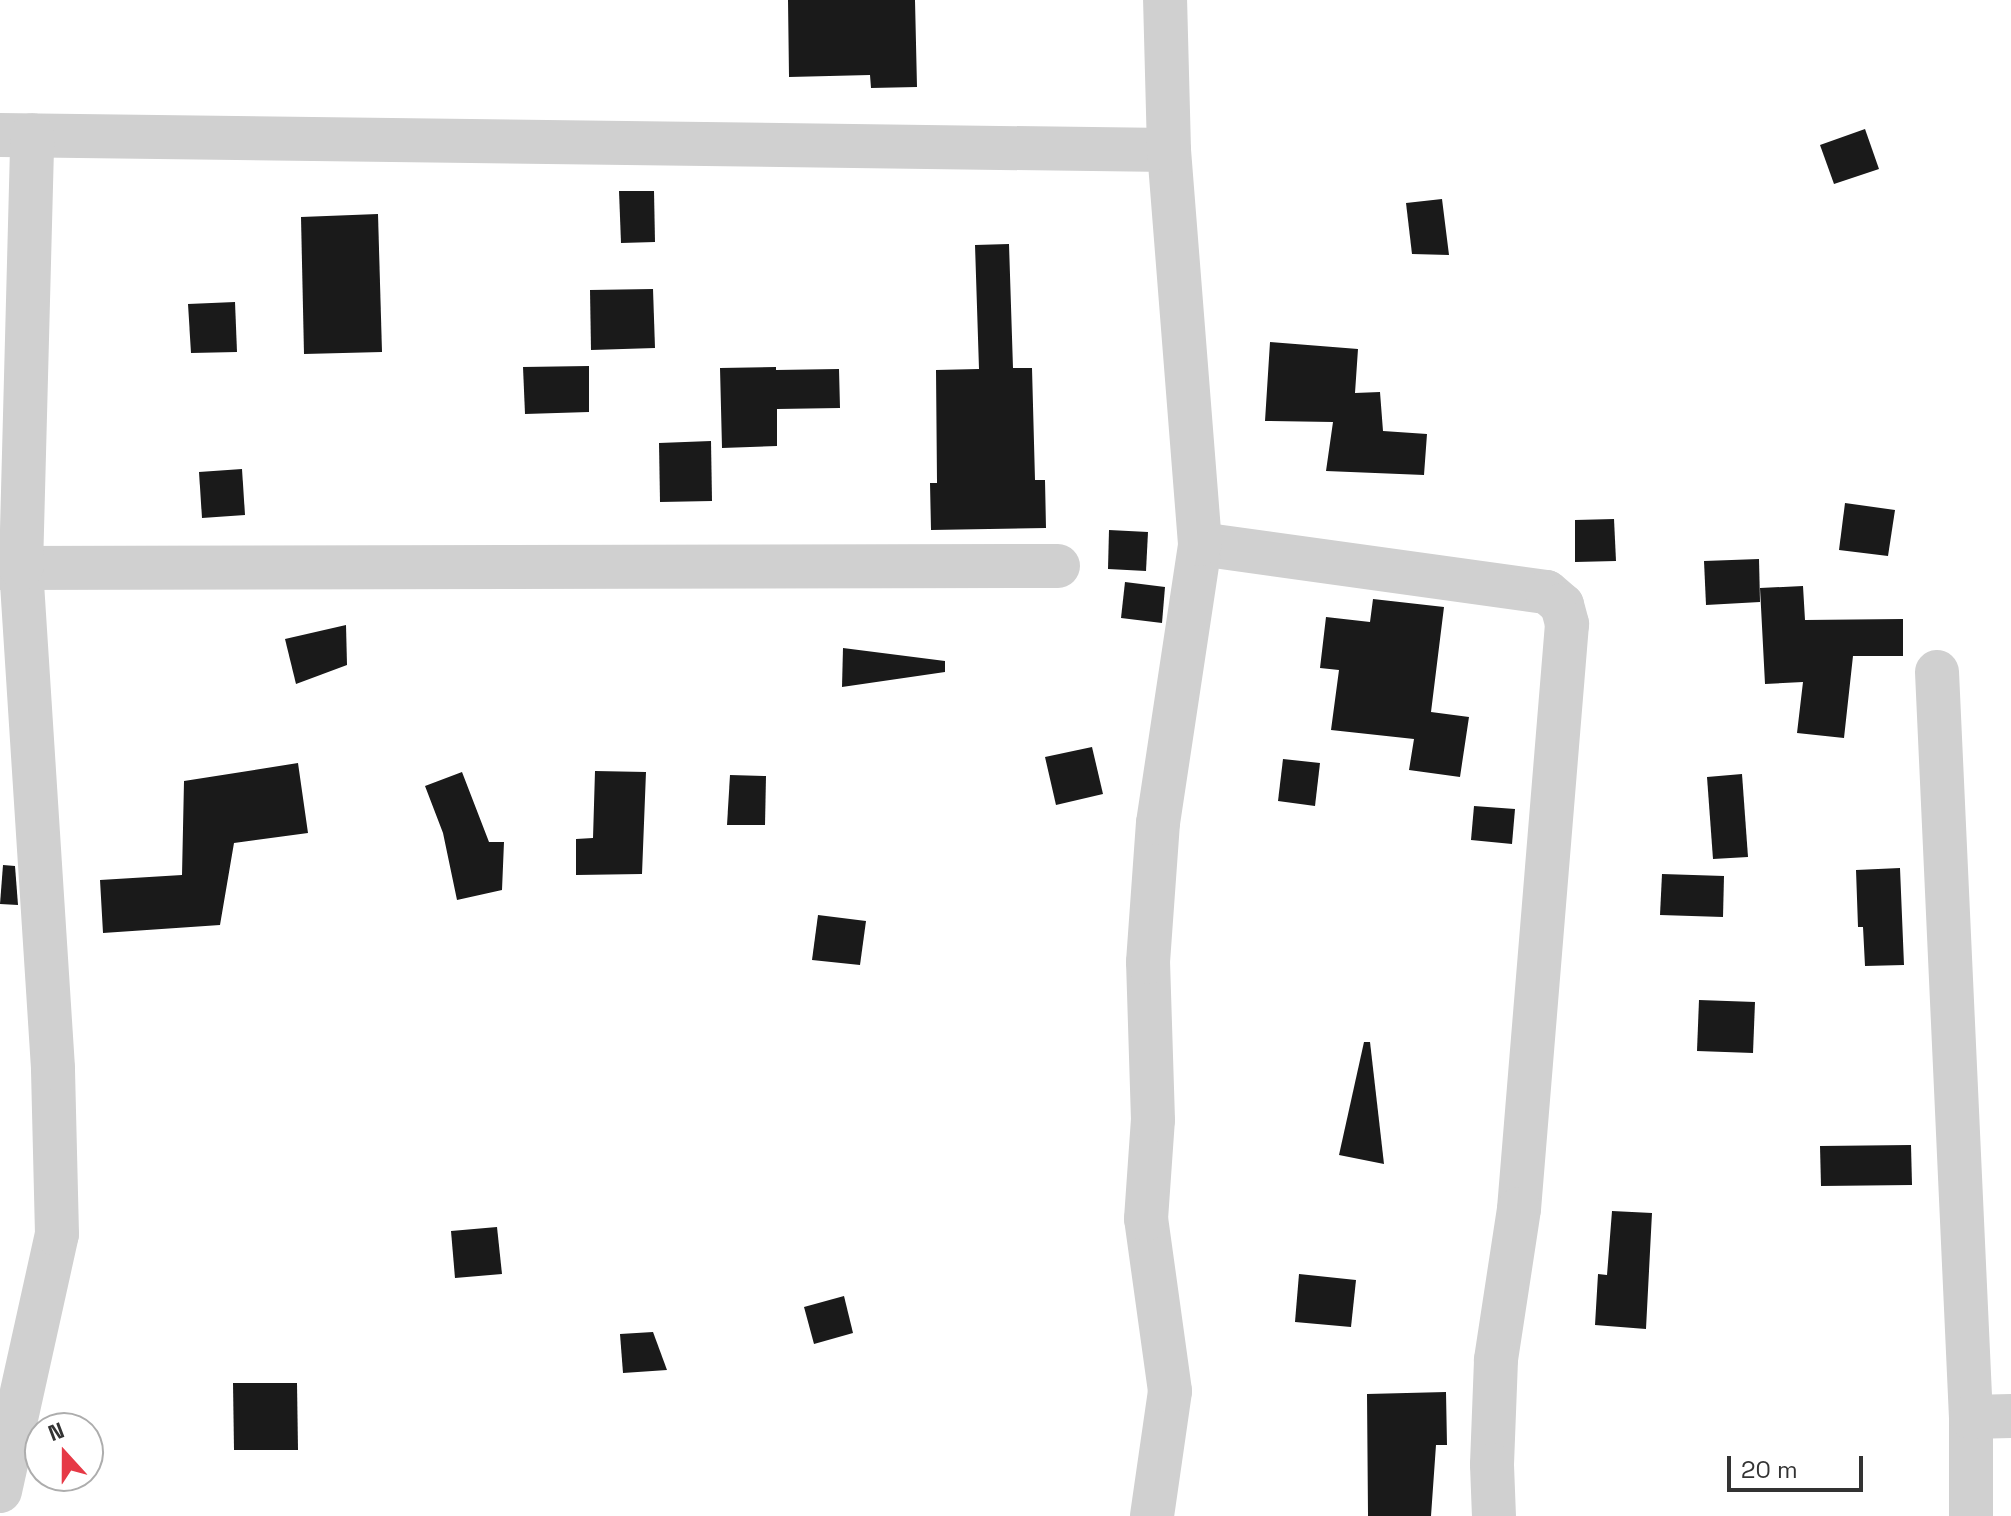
<!DOCTYPE html>
<style>
body{margin:0}
#map{position:relative;width:2011px;height:1516px;overflow:hidden;background:#fff;font-family:"Space Grotesk",sans-serif}
div>[style]{position:absolute}
.building>*{inset:0;background:#1a1a1a}
.street>*{height:44px;margin:-22px;padding:0 22px;transform-origin:22px;border-radius:22px;background:#d0d0d0}
span{translate:-50% -50%;white-space:nowrap;text-align:center;line-height:1.15;-webkit-text-stroke:8px #fff;paint-order:stroke}
.north{position:absolute;left:24px;top:1412px;width:80px;height:80px;box-sizing:border-box;background:#fff;border:2px solid #adadad;border-radius:50%;rotate:339deg;font-size:22px;font-weight:700;line-height:32px;text-align:center;color:#333}
.north::after{content:'';display:block;margin:auto;width:28px;height:36px;background:#e63946;clip-path:polygon(50% 0,100% 100%,50% 72%,0 100%)}
.scale{position:absolute;left:1727px;top:1456px;width:136px;height:36px;box-sizing:border-box;border:4px solid #333;border-top:0;padding-left:10px;font-size:24px;line-height:28px;white-space:nowrap;color:#333;-webkit-text-stroke:6px #fff;paint-order:stroke}
</style>
<div id="map">
<div class="building">
<div style="clip-path:polygon(788px 0,915px 0,917px 87px,871px 88px,870px 75px,789px 77px)"></div>
<div style="clip-path:polygon(1865px 129px,1879px 169px,1834px 184px,1820px 145px)"></div>
<div style="clip-path:polygon(619px 191px,654px 191px,655px 242px,621px 243px)"></div>
<div style="clip-path:polygon(1442px 199px,1449px 255px,1412px 254px,1406px 203px)"></div>
<div style="clip-path:polygon(378px 214px,382px 352px,304px 354px,301px 217px)"></div>
<div style="clip-path:polygon(1009px 244px,1013px 368px,1032px 368px,1035px 480px,1045px 480px,1046px 528px,931px 530px,930px 483px,937px 483px,936px 370px,979px 369px,975px 245px)"></div>
<div style="clip-path:polygon(653px 289px,655px 348px,591px 350px,590px 290px)"></div>
<div style="clip-path:polygon(235px 302px,237px 352px,191px 353px,188px 304px)"></div>
<div style="clip-path:polygon(1270px 342px,1358px 349px,1355px 393px,1380px 392px,1383px 431px,1427px 434px,1424px 475px,1326px 471px,1333px 422px,1265px 421px)"></div>
<div style="clip-path:polygon(589px 366px,589px 412px,525px 414px,523px 367px)"></div>
<div style="clip-path:polygon(776px 367px,776px 370px,839px 369px,840px 408px,777px 409px,777px 446px,722px 448px,720px 368px)"></div>
<div style="clip-path:polygon(711px 441px,712px 501px,660px 502px,659px 443px)"></div>
<div style="clip-path:polygon(242px 469px,245px 515px,202px 518px,199px 472px)"></div>
<div style="clip-path:polygon(1845px 503px,1895px 510px,1888px 556px,1839px 550px)"></div>
<div style="clip-path:polygon(1614px 519px,1616px 561px,1575px 562px,1575px 520px)"></div>
<div style="clip-path:polygon(1109px 530px,1148px 532px,1146px 571px,1108px 569px)"></div>
<div style="clip-path:polygon(1759px 559px,1760px 602px,1706px 605px,1704px 561px)"></div>
<div style="clip-path:polygon(1125px 582px,1165px 587px,1162px 623px,1121px 618px)"></div>
<div style="clip-path:polygon(1803px 586px,1805px 620px,1903px 619px,1903px 656px,1853px 656px,1844px 738px,1797px 733px,1803px 682px,1765px 684px,1760px 588px)"></div>
<div style="clip-path:polygon(1373px 599px,1444px 607px,1431px 712px,1469px 717px,1460px 777px,1409px 770px,1414px 739px,1331px 730px,1339px 670px,1320px 668px,1326px 617px,1370px 622px)"></div>
<div style="clip-path:polygon(346px 625px,347px 665px,296px 684px,285px 639px)"></div>
<div style="clip-path:polygon(843px 648px,945px 661px,945px 672px,842px 687px)"></div>
<div style="clip-path:polygon(1092px 747px,1103px 794px,1056px 805px,1045px 757px)"></div>
<div style="clip-path:polygon(1283px 759px,1320px 763px,1315px 806px,1278px 801px)"></div>
<div style="clip-path:polygon(298px 763px,308px 833px,234px 843px,220px 925px,103px 933px,100px 880px,182px 875px,184px 781px)"></div>
<div style="clip-path:polygon(595px 771px,646px 772px,642px 874px,576px 875px,576px 839px,593px 838px)"></div>
<div style="clip-path:polygon(462px 772px,489px 842px,504px 842px,502px 890px,457px 900px,443px 833px,425px 786px)"></div>
<div style="clip-path:polygon(1742px 774px,1748px 857px,1713px 859px,1707px 777px)"></div>
<div style="clip-path:polygon(730px 775px,766px 776px,765px 825px,727px 825px)"></div>
<div style="clip-path:polygon(1474px 806px,1515px 809px,1512px 844px,1471px 840px)"></div>
<div style="clip-path:polygon(3px 865px,15px 866px,18px 905px,0 904px)"></div>
<div style="clip-path:polygon(1900px 868px,1904px 965px,1865px 966px,1863px 927px,1858px 927px,1856px 870px)"></div>
<div style="clip-path:polygon(1662px 874px,1724px 876px,1723px 917px,1660px 915px)"></div>
<div style="clip-path:polygon(818px 915px,866px 921px,860px 965px,812px 960px)"></div>
<div style="clip-path:polygon(1699px 1000px,1755px 1002px,1753px 1053px,1697px 1051px)"></div>
<div style="clip-path:polygon(1364px 1042px,1370px 1042px,1384px 1164px,1339px 1155px)"></div>
<div style="clip-path:polygon(1911px 1145px,1912px 1185px,1821px 1186px,1820px 1146px)"></div>
<div style="clip-path:polygon(1612px 1211px,1652px 1213px,1646px 1329px,1595px 1325px,1598px 1274px,1607px 1275px)"></div>
<div style="clip-path:polygon(497px 1227px,502px 1274px,455px 1278px,451px 1231px)"></div>
<div style="clip-path:polygon(1299px 1274px,1356px 1280px,1351px 1327px,1295px 1322px)"></div>
<div style="clip-path:polygon(844px 1296px,853px 1333px,814px 1344px,804px 1307px)"></div>
<div style="clip-path:polygon(653px 1332px,667px 1370px,623px 1373px,620px 1334px)"></div>
<div style="clip-path:polygon(233px 1383px,297px 1383px,298px 1450px,234px 1450px)"></div>
<div style="clip-path:polygon(1446px 1392px,1447px 1445px,1436px 1445px,1431px 1516px,1368px 1516px,1367px 1394px)"></div>
</div>
<div class="street">
<div style="left:0;top:135px;width:1169px;rotate:0.74deg"></div>
<div style="left:1200px;top:544px;width:350px;rotate:7.9deg"></div>
<div style="left:1547px;top:592px;width:20px;rotate:41deg"></div>
<div style="left:1562px;top:605px;width:20px;rotate:75deg"></div>
<div style="left:1567px;top:624px;width:587px;rotate:94.69deg"></div>
<div style="left:1519px;top:1209px;width:153px;rotate:98.7deg"></div>
<div style="left:1496px;top:1360px;width:105px;rotate:92.2deg"></div>
<div style="left:1492px;top:1465px;width:51px;rotate:87.8deg"></div>
<div style="left:0;top:568px;width:1058px;rotate:-0.11deg"></div>
<div style="left:1937px;top:672px;width:746px;rotate:87.39deg"></div>
<div style="left:1971px;top:1417px;width:99px;rotate:90deg"></div>
<div style="left:1971px;top:1417px;width:40px;rotate:-1.4deg"></div>
<div style="left:0;top:1491px;width:263px;rotate:-77.5deg"></div>
<div style="left:57px;top:1234px;width:166px;rotate:-91.4deg"></div>
<div style="left:53px;top:1068px;width:501px;rotate:-93.66deg"></div>
<div style="left:21px;top:568px;width:433px;rotate:-88.5deg"></div>
<div style="left:1152px;top:1516px;width:126px;rotate:-81.8deg"></div>
<div style="left:1170px;top:1391px;width:174px;rotate:-97.9deg"></div>
<div style="left:1146px;top:1219px;width:99px;rotate:-86deg"></div>
<div style="left:1153px;top:1120px;width:158px;rotate:-91.8deg"></div>
<div style="left:1148px;top:962px;width:139px;rotate:-85.9deg"></div>
<div style="left:1158px;top:823px;width:282px;rotate:-81.4deg"></div>
<div style="left:1200px;top:544px;width:395px;rotate:-94.5deg"></div>
<div style="left:1169px;top:150px;width:150px;rotate:-91.5deg"></div>
</div>
<div class="north">N</div>
<div class="scale">20 m</div>
</div>
